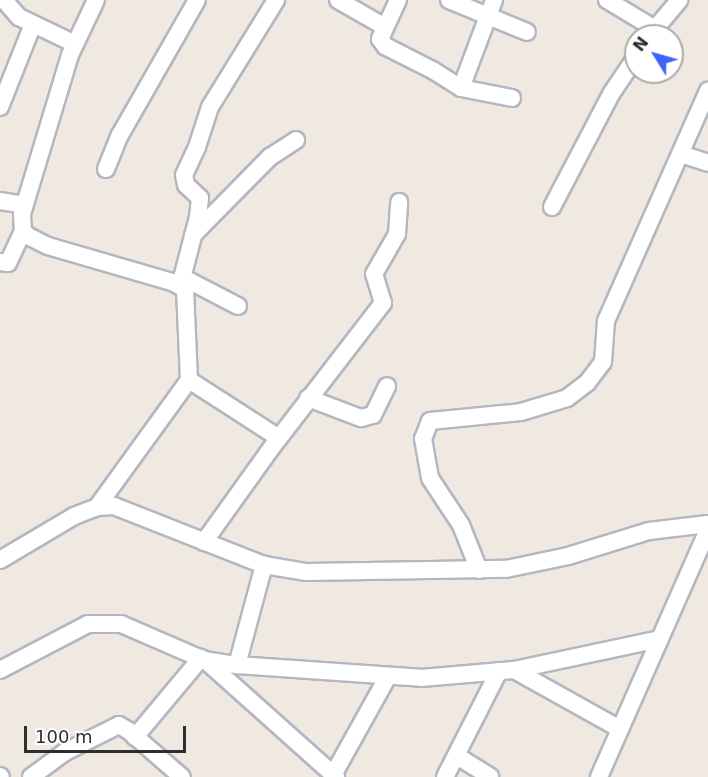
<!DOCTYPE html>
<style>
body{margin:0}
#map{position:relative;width:708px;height:777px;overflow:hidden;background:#efe9e1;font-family:"DejaVu Sans",sans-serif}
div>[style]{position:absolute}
.roads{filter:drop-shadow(2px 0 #b4b7c1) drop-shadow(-2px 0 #b4b7c1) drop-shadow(0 2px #b4b7c1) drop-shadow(0 -2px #b4b7c1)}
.minor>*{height:16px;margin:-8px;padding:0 8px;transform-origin:8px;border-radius:8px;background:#fff}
span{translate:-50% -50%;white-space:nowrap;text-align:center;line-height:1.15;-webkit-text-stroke:5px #fff;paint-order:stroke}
.north{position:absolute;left:624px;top:24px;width:60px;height:60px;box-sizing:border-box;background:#fff;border:2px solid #ababab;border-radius:50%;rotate:307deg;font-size:16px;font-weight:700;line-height:24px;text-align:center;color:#2e2e2e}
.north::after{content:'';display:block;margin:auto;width:21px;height:27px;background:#4264fb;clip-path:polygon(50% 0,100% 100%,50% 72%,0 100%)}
.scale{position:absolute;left:24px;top:726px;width:162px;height:27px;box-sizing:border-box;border:3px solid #2e2e2e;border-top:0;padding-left:8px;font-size:18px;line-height:21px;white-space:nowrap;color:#2e2e2e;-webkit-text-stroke:4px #fff;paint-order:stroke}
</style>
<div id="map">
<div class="roads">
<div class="minor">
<div style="left:4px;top:0;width:23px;rotate:49deg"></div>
<div style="left:19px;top:17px;width:62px;rotate:25.7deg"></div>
<div style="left:96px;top:0;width:61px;rotate:115.3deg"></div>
<div style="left:70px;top:55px;width:166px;rotate:106.8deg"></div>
<div style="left:22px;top:214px;width:17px;rotate:87deg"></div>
<div style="left:23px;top:231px;width:7px;rotate:45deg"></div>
<div style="left:28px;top:236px;width:22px;rotate:27deg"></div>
<div style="left:48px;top:246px;width:129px;rotate:16.2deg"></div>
<div style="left:172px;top:282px;width:15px;rotate:28deg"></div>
<div style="left:185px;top:289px;width:91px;rotate:87.5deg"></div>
<div style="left:189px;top:380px;width:157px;rotate:125.9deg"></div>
<div style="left:338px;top:0;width:54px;rotate:29.9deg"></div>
<div style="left:398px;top:0;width:43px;rotate:114.8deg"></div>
<div style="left:380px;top:39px;width:9px;rotate:54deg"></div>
<div style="left:385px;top:46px;width:55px;rotate:27deg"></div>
<div style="left:434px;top:71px;width:32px;rotate:32deg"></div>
<div style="left:461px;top:88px;width:52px;rotate:11.1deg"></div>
<div style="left:449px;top:0;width:84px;rotate:22.3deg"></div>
<div style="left:607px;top:0;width:56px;rotate:31.1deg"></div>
<div style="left:655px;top:29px;width:38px;rotate:-50deg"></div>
<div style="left:461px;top:88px;width:94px;rotate:-69.4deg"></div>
<div style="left:0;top:107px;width:89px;rotate:-68.3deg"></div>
<div style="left:681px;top:154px;width:28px;rotate:18deg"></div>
<div style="left:106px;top:169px;width:37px;rotate:-68deg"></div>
<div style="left:120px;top:135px;width:155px;rotate:-60.3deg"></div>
<div style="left:0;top:201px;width:25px;rotate:9deg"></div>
<div style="left:552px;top:207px;width:127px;rotate:-62.4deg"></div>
<div style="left:611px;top:94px;width:45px;rotate:-56deg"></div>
<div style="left:193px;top:235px;width:110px;rotate:-45.4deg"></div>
<div style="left:270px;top:157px;width:31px;rotate:-33deg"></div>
<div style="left:0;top:262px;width:8px;rotate:7deg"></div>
<div style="left:8px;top:263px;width:35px;rotate:-65deg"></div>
<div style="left:182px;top:277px;width:63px;rotate:27.4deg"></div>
<div style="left:180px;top:286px;width:71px;rotate:-75.4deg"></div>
<div style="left:198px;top:217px;width:19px;rotate:-84deg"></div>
<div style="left:200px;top:198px;width:19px;rotate:-137deg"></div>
<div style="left:186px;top:185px;width:10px;rotate:-101deg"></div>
<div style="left:184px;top:175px;width:31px;rotate:-65deg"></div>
<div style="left:197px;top:147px;width:42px;rotate:-72deg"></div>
<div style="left:210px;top:107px;width:126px;rotate:-58.3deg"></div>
<div style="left:189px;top:380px;width:107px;rotate:32.8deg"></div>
<div style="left:308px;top:398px;width:57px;rotate:20.7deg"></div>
<div style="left:361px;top:418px;width:12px;rotate:-14deg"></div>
<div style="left:373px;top:415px;width:32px;rotate:-64deg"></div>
<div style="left:204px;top:542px;width:117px;rotate:-54.4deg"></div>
<div style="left:272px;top:447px;width:182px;rotate:-52.4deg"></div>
<div style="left:383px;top:303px;width:30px;rotate:-107deg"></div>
<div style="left:374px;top:274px;width:46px;rotate:-60.1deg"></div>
<div style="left:397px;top:234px;width:32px;rotate:-86deg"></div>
<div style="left:0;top:560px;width:86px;rotate:-30.7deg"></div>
<div style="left:74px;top:516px;width:25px;rotate:-21deg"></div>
<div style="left:97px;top:507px;width:17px;rotate:-3deg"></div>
<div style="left:114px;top:506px;width:161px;rotate:21.5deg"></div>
<div style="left:264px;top:565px;width:43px;rotate:9.5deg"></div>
<div style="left:306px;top:572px;width:200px;rotate:-0.9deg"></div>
<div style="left:506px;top:569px;width:63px;rotate:-11.8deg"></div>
<div style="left:568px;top:556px;width:85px;rotate:-17.2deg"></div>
<div style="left:649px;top:531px;width:59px;rotate:-6.8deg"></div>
<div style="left:479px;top:570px;width:48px;rotate:-111.8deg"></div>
<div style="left:461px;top:525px;width:56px;rotate:-123.4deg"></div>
<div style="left:430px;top:478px;width:40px;rotate:-100deg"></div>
<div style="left:423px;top:439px;width:19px;rotate:-69deg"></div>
<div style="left:430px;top:421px;width:91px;rotate:-5.6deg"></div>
<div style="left:521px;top:412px;width:48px;rotate:-16.9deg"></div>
<div style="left:567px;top:398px;width:25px;rotate:-37deg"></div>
<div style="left:587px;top:383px;width:26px;rotate:-53deg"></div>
<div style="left:603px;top:362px;width:41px;rotate:-85.8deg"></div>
<div style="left:606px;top:321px;width:252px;rotate:-66.1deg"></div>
<div style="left:205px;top:660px;width:176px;rotate:41.8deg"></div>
<div style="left:237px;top:665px;width:104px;rotate:-74.9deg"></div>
<div style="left:0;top:670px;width:99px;rotate:-27.6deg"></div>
<div style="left:88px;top:624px;width:33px"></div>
<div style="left:121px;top:624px;width:90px;rotate:23.4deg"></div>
<div style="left:204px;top:660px;width:33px;rotate:9deg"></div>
<div style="left:237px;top:665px;width:184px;rotate:4deg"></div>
<div style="left:421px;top:678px;width:93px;rotate:-4.9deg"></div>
<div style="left:514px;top:670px;width:149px;rotate:-12deg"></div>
<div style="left:514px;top:670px;width:121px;rotate:29.1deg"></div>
<div style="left:135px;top:737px;width:103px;rotate:-50.1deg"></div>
<div style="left:457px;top:756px;width:39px;rotate:32deg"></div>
<div style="left:333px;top:775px;width:113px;rotate:-60.9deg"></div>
<div style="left:0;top:776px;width:1px;rotate:45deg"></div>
<div style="left:31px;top:777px;width:42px;rotate:-36.3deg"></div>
<div style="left:65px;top:752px;width:60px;rotate:-26.6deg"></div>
<div style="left:119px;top:725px;width:12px;rotate:31deg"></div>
<div style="left:129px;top:731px;width:70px;rotate:41deg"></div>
<div style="left:445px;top:777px;width:119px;rotate:-63deg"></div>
<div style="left:599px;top:777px;width:270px;rotate:-66.2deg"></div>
</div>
</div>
<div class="north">N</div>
<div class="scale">100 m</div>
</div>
